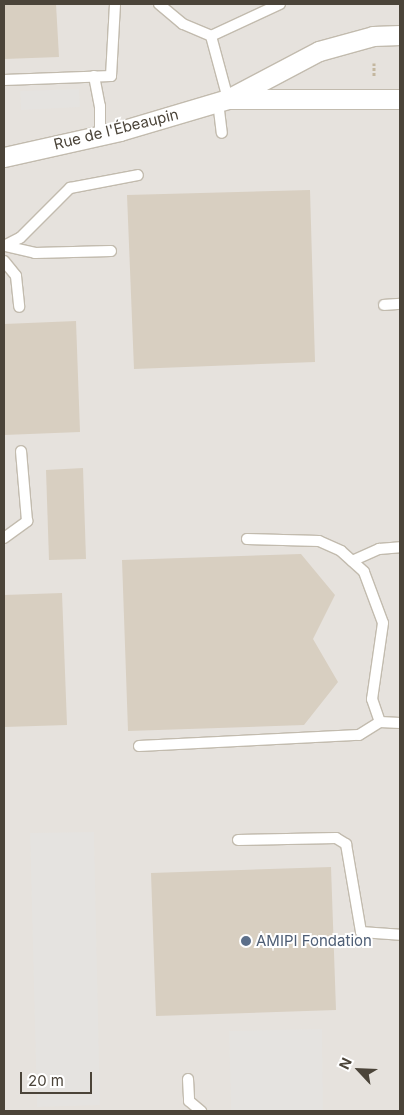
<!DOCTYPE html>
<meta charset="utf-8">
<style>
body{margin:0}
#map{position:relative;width:404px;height:1115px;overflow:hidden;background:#f6f3ec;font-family:Inter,sans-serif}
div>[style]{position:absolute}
.industrial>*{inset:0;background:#e6e2dd}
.parking>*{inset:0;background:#e5e3e0}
.building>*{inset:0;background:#d8cfc1}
.path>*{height:3px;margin-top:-1.5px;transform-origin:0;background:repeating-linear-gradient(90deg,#c4b79f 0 2.5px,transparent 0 5px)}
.roads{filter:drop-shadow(1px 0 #c2bbae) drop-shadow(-1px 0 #c2bbae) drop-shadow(0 1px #c2bbae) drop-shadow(0 -1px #c2bbae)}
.service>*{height:10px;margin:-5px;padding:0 5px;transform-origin:5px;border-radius:5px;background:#fff}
.minor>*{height:19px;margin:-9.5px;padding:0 9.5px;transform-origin:9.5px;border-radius:9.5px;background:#fff}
.dots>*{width:14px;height:14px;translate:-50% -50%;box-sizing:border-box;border:2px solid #fff;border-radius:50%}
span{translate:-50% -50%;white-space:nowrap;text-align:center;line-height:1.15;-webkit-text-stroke:4px #fff;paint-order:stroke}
.street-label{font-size:15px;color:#4b4439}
.service-label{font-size:15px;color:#4e5e75}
.left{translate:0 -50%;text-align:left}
.frame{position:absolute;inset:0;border:5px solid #4b4439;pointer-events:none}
.north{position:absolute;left:334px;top:1045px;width:50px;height:50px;-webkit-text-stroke:4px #fff;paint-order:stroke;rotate:295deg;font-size:14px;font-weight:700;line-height:20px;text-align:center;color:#4b4439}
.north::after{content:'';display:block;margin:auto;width:18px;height:22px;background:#4b4439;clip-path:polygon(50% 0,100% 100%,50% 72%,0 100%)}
.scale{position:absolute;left:20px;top:1072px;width:72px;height:22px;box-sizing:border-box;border:2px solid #4b4439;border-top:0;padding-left:6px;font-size:15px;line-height:18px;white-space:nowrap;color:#4b4439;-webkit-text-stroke:4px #fff;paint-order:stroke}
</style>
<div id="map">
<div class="industrial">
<div style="clip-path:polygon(4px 4px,400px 4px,400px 1111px,4px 1111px)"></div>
</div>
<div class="parking">
<div style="clip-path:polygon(79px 89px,80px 107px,21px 110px,20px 91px)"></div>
<div style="clip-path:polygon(94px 832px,100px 1105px,37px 1107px,30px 833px)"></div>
<div style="clip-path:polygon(322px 1029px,323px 1111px,231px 1111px,229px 1031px)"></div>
</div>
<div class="building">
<div style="clip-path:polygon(4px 4px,56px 4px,59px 57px,4px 59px)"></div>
<div style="clip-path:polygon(310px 190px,315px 362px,134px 369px,127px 195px)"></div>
<div style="clip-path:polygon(76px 321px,80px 432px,4px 435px,4px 324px)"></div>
<div style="clip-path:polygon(83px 468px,86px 559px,49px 560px,46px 470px)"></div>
<div style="clip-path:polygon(301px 554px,335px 595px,313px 639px,338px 682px,304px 725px,128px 731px,122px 560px)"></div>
<div style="clip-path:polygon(62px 593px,67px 725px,4px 727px,4px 595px)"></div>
<div style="clip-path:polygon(331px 867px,336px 1010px,156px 1016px,151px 873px)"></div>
</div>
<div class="path">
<div style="left:374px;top:63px;width:14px;rotate:90deg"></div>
</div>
<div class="roads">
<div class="service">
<div style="left:159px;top:4px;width:31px;rotate:40deg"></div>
<div style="left:183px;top:24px;width:30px;rotate:23deg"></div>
<div style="left:211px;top:36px;width:76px;rotate:-24.9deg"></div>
<div style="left:211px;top:36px;width:65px;rotate:74.9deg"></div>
<div style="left:94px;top:76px;width:31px;rotate:79deg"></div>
<div style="left:100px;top:106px;width:29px;rotate:90deg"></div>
<div style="left:4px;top:80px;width:107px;rotate:-2.1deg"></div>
<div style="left:111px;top:76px;width:72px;rotate:-86.8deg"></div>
<div style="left:218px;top:102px;width:31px;rotate:83deg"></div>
<div style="left:4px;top:246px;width:18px;rotate:-27deg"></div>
<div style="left:20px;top:238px;width:71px;rotate:-45deg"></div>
<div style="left:70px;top:188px;width:69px;rotate:-10.8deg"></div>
<div style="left:5px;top:246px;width:31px;rotate:13deg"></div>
<div style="left:35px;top:253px;width:76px;rotate:-1.5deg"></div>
<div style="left:4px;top:261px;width:19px;rotate:51deg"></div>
<div style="left:16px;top:276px;width:31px;rotate:84deg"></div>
<div style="left:384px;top:305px;width:16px;rotate:-4deg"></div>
<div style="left:4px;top:538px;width:29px;rotate:-36deg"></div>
<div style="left:27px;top:521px;width:70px;rotate:-94.9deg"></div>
<div style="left:247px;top:539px;width:72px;rotate:1.6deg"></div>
<div style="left:319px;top:541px;width:24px;rotate:24deg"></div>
<div style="left:341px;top:551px;width:31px;rotate:42deg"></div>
<div style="left:364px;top:572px;width:54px;rotate:69.6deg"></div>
<div style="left:383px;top:623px;width:77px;rotate:98.2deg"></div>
<div style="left:372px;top:699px;width:24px;rotate:71deg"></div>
<div style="left:352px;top:561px;width:30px;rotate:-24deg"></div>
<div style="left:379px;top:549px;width:21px;rotate:-5deg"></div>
<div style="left:139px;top:746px;width:220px;rotate:-2.9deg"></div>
<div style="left:359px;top:735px;width:25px;rotate:-32deg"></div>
<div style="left:380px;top:722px;width:20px;rotate:3deg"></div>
<div style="left:238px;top:840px;width:98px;rotate:-1.2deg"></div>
<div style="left:336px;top:838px;width:12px;rotate:31deg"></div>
<div style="left:346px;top:844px;width:89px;rotate:80.3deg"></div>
<div style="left:361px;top:932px;width:39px;rotate:4deg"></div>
<div style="left:188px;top:1079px;width:22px;rotate:87deg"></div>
<div style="left:189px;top:1101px;width:16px;rotate:40deg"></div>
</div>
<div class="minor">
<div style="left:230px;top:99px;width:170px"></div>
<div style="left:4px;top:157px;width:119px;rotate:-12.6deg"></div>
<div style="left:120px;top:131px;width:113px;rotate:-16.5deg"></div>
<div style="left:228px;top:99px;width:103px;rotate:-27.8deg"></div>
<div style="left:319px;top:51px;width:56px;rotate:-15.5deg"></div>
<div style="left:373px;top:36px;width:27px;rotate:-2deg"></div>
</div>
</div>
<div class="dots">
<div style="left:246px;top:941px;background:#5c6f8a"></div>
</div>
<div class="street-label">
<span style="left:116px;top:129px;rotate:-14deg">Rue de l'Ébeaupin</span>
</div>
<div class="service-label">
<span class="left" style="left:256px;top:941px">AMIPI Fondation</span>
</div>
<div class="frame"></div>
<div class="north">N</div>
<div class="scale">20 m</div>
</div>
